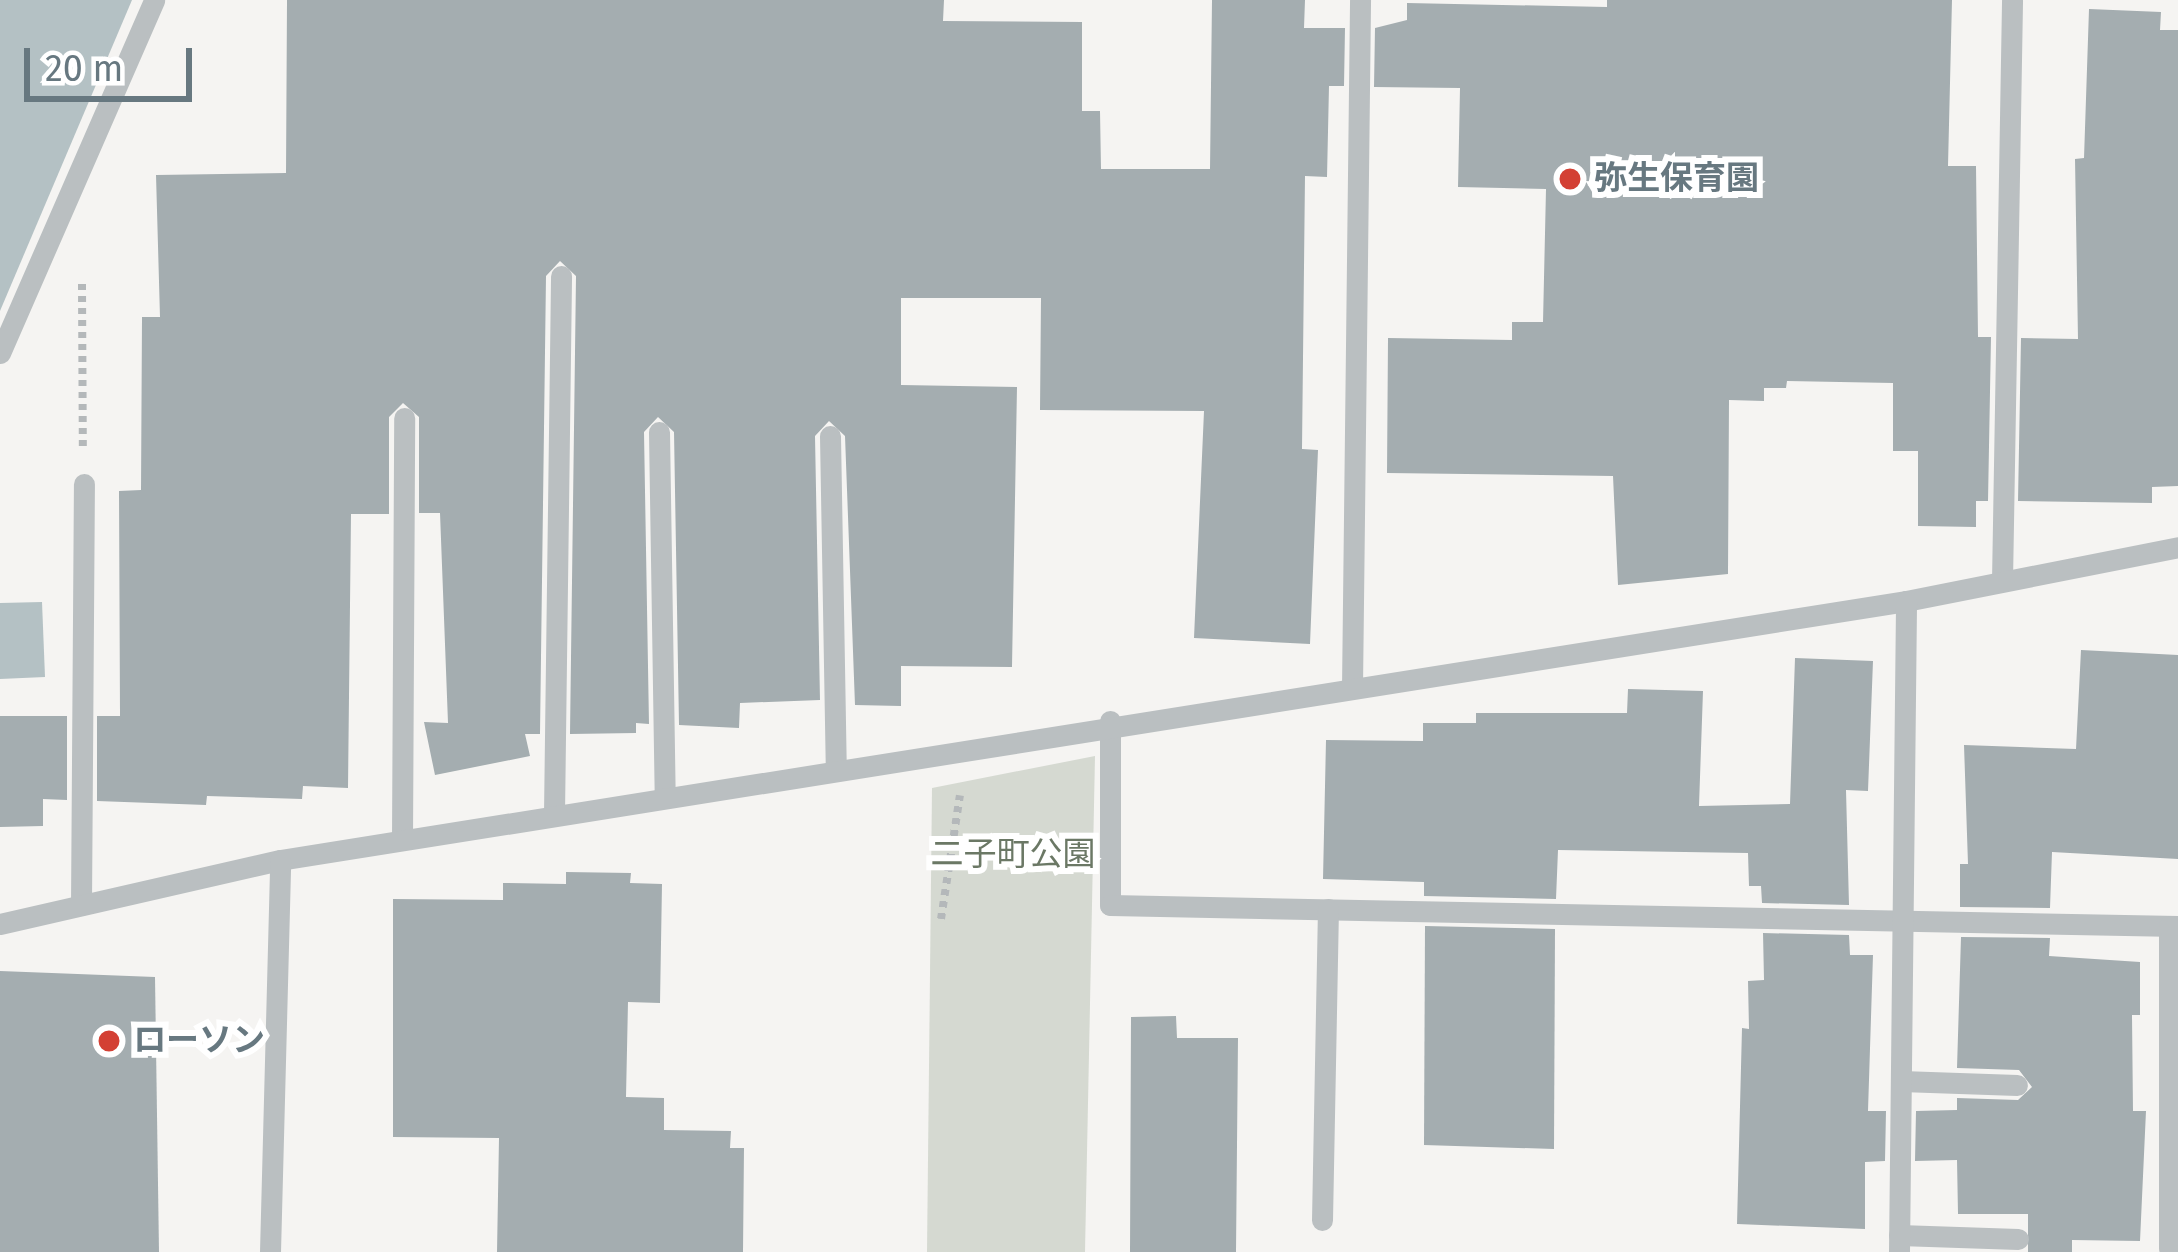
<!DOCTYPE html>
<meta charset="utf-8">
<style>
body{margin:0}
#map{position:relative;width:2178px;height:1252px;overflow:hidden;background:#f5f4f2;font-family:"Fira Sans","Noto Sans JP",sans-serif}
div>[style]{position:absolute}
.green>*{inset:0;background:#d5d9d1}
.water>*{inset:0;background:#b4c1c4}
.building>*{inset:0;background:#a4adb0}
.path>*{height:8px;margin-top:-4px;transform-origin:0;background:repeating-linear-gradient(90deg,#b4b8ba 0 6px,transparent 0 12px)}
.minor>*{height:21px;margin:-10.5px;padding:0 10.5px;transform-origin:10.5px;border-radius:10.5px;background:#babfc1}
.dots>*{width:33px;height:33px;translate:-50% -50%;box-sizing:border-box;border:6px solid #fff;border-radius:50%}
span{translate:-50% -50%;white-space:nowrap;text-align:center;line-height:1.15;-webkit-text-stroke:12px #fff;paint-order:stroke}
.poi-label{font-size:33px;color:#677880;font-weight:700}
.left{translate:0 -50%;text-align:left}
.park-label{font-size:33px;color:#6b7865}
.scale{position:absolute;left:24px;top:48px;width:168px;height:54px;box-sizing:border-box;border:6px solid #677880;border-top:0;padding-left:15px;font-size:36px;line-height:42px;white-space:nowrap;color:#677880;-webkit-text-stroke:9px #fff;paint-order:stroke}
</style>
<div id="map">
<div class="green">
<div style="clip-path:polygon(1095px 756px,1085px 1252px,927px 1252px,932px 788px)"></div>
</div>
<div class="water">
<div style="clip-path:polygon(0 0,132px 0,0 311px)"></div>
<div style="clip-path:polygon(42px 602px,45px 677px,0 679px,0 603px)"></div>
</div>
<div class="building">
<div style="clip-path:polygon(287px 0,944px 0,943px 21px,1082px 22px,1082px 111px,1100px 111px,1101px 169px,1210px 169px,1212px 0,1305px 0,1304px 28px,1345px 28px,1344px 86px,1329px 86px,1327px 177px,1305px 176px,1302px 449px,1318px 450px,1310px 644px,1194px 638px,1204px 411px,1040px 410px,1041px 298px,901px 298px,901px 385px,1017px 387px,1012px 667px,901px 666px,901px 706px,855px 705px,845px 436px,829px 421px,815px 436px,820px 700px,740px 703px,739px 728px,679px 725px,674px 432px,658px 417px,644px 432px,649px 724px,636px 723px,636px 733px,570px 734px,576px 276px,560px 261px,546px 276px,540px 734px,525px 734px,530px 756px,435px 775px,424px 722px,448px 723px,440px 513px,419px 513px,419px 417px,403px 403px,389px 417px,389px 514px,351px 514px,348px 788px,303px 786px,302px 799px,207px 796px,206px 805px,97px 801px,97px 716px,120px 716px,119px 491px,141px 490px,142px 317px,160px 317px,156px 175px,286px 173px)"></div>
<div style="clip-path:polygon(1607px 0,1952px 0,1948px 166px,1976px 166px,1978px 337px,1991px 337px,1988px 501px,1976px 501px,1976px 527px,1918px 526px,1918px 451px,1893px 451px,1893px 383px,1787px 381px,1786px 388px,1764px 388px,1764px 401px,1729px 400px,1728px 574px,1618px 585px,1613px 476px,1387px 473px,1388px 338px,1512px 340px,1512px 322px,1543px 322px,1546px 189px,1458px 187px,1460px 88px,1374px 87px,1375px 28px,1407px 20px,1407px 3px,1607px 7px)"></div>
<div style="clip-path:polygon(2089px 9px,2161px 12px,2160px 30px,2178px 30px,2178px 486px,2152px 487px,2152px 503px,2018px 501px,2021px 338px,2078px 339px,2075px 159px,2084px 158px)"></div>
<div style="clip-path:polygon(2081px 650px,2178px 655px,2178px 859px,2052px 852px,2050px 908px,1960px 907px,1960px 864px,1968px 864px,1964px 745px,2076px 749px)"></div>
<div style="clip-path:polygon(1795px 658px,1873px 661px,1868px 791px,1846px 790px,1849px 905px,1762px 903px,1761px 886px,1749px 886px,1748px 853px,1558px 850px,1556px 899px,1424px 896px,1424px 882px,1323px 879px,1326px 740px,1423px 741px,1423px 723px,1476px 723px,1476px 713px,1627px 713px,1628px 689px,1703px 691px,1699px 806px,1790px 804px)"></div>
<div style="clip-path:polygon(0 716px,67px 716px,67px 800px,43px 799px,43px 826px,0 827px)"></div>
<div style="clip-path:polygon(566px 872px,631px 873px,630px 883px,662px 884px,660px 1003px,628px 1002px,626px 1097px,664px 1098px,664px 1130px,731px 1131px,730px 1148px,744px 1148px,743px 1252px,497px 1252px,499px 1138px,393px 1137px,393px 899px,503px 900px,503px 883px,566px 884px)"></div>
<div style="clip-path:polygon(1425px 926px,1555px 929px,1554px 1149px,1424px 1145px)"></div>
<div style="clip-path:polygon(1763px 933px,1849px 935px,1850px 955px,1873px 955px,1868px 1111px,1886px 1111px,1885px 1161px,1865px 1162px,1865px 1229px,1737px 1224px,1742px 1028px,1749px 1029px,1748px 981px,1764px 980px)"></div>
<div style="clip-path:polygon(1961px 937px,2050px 938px,2049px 956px,2140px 962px,2140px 1015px,2132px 1015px,2133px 1111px,2146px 1111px,2140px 1241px,2072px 1240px,2072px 1252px,2028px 1252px,2028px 1214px,1958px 1214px,1957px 1160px,1915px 1161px,1916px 1111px,1957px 1110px,1957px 1098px,2018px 1100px,2032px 1087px,2019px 1070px,1957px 1068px)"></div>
<div style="clip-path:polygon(0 971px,155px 977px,159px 1252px,0 1252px)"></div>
<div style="clip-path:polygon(1176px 1016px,1177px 1038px,1238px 1038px,1236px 1252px,1130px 1252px,1131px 1017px)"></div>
</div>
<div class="path">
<div style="left:82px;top:284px;width:166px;rotate:89.7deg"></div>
<div style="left:941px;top:919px;width:125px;rotate:-81.3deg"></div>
</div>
<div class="minor">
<div style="left:0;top:353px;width:385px;rotate:-66.4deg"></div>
<div style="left:659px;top:432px;width:364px;rotate:89.1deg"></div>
<div style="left:830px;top:436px;width:332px;rotate:89deg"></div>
<div style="left:2002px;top:581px;width:581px;rotate:-89.01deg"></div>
<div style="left:1352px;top:688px;width:688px;rotate:-89.33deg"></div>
<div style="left:1110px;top:721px;width:184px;rotate:90deg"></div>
<div style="left:1110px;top:905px;width:1068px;rotate:1.13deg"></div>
<div style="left:554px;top:814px;width:538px;rotate:-89.25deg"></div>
<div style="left:402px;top:840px;width:422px;rotate:-89.7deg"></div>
<div style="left:81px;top:905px;width:421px;rotate:-89.6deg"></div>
<div style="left:0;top:924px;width:287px;rotate:-12.9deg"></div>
<div style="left:280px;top:860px;width:1646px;rotate:-9.05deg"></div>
<div style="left:1906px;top:601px;width:277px;rotate:-11.2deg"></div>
<div style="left:2169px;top:926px;width:322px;rotate:90deg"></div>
<div style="left:1901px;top:1081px;width:116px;rotate:2deg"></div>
<div style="left:1322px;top:1220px;width:311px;rotate:-88.9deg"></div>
<div style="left:1899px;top:1235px;width:119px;rotate:1.9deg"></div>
<div style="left:270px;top:1252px;width:392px;rotate:-88.5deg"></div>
<div style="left:1899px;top:1252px;width:651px;rotate:-89.38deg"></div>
</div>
<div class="dots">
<div style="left:1570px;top:179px;background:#d34034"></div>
<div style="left:109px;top:1041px;background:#d34034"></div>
</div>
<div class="poi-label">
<span class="left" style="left:1594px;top:179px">弥生保育園</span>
<span class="left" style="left:133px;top:1041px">ローソン</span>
</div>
<div class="park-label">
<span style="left:1013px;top:855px">二子町公園</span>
</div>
<div class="scale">20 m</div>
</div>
